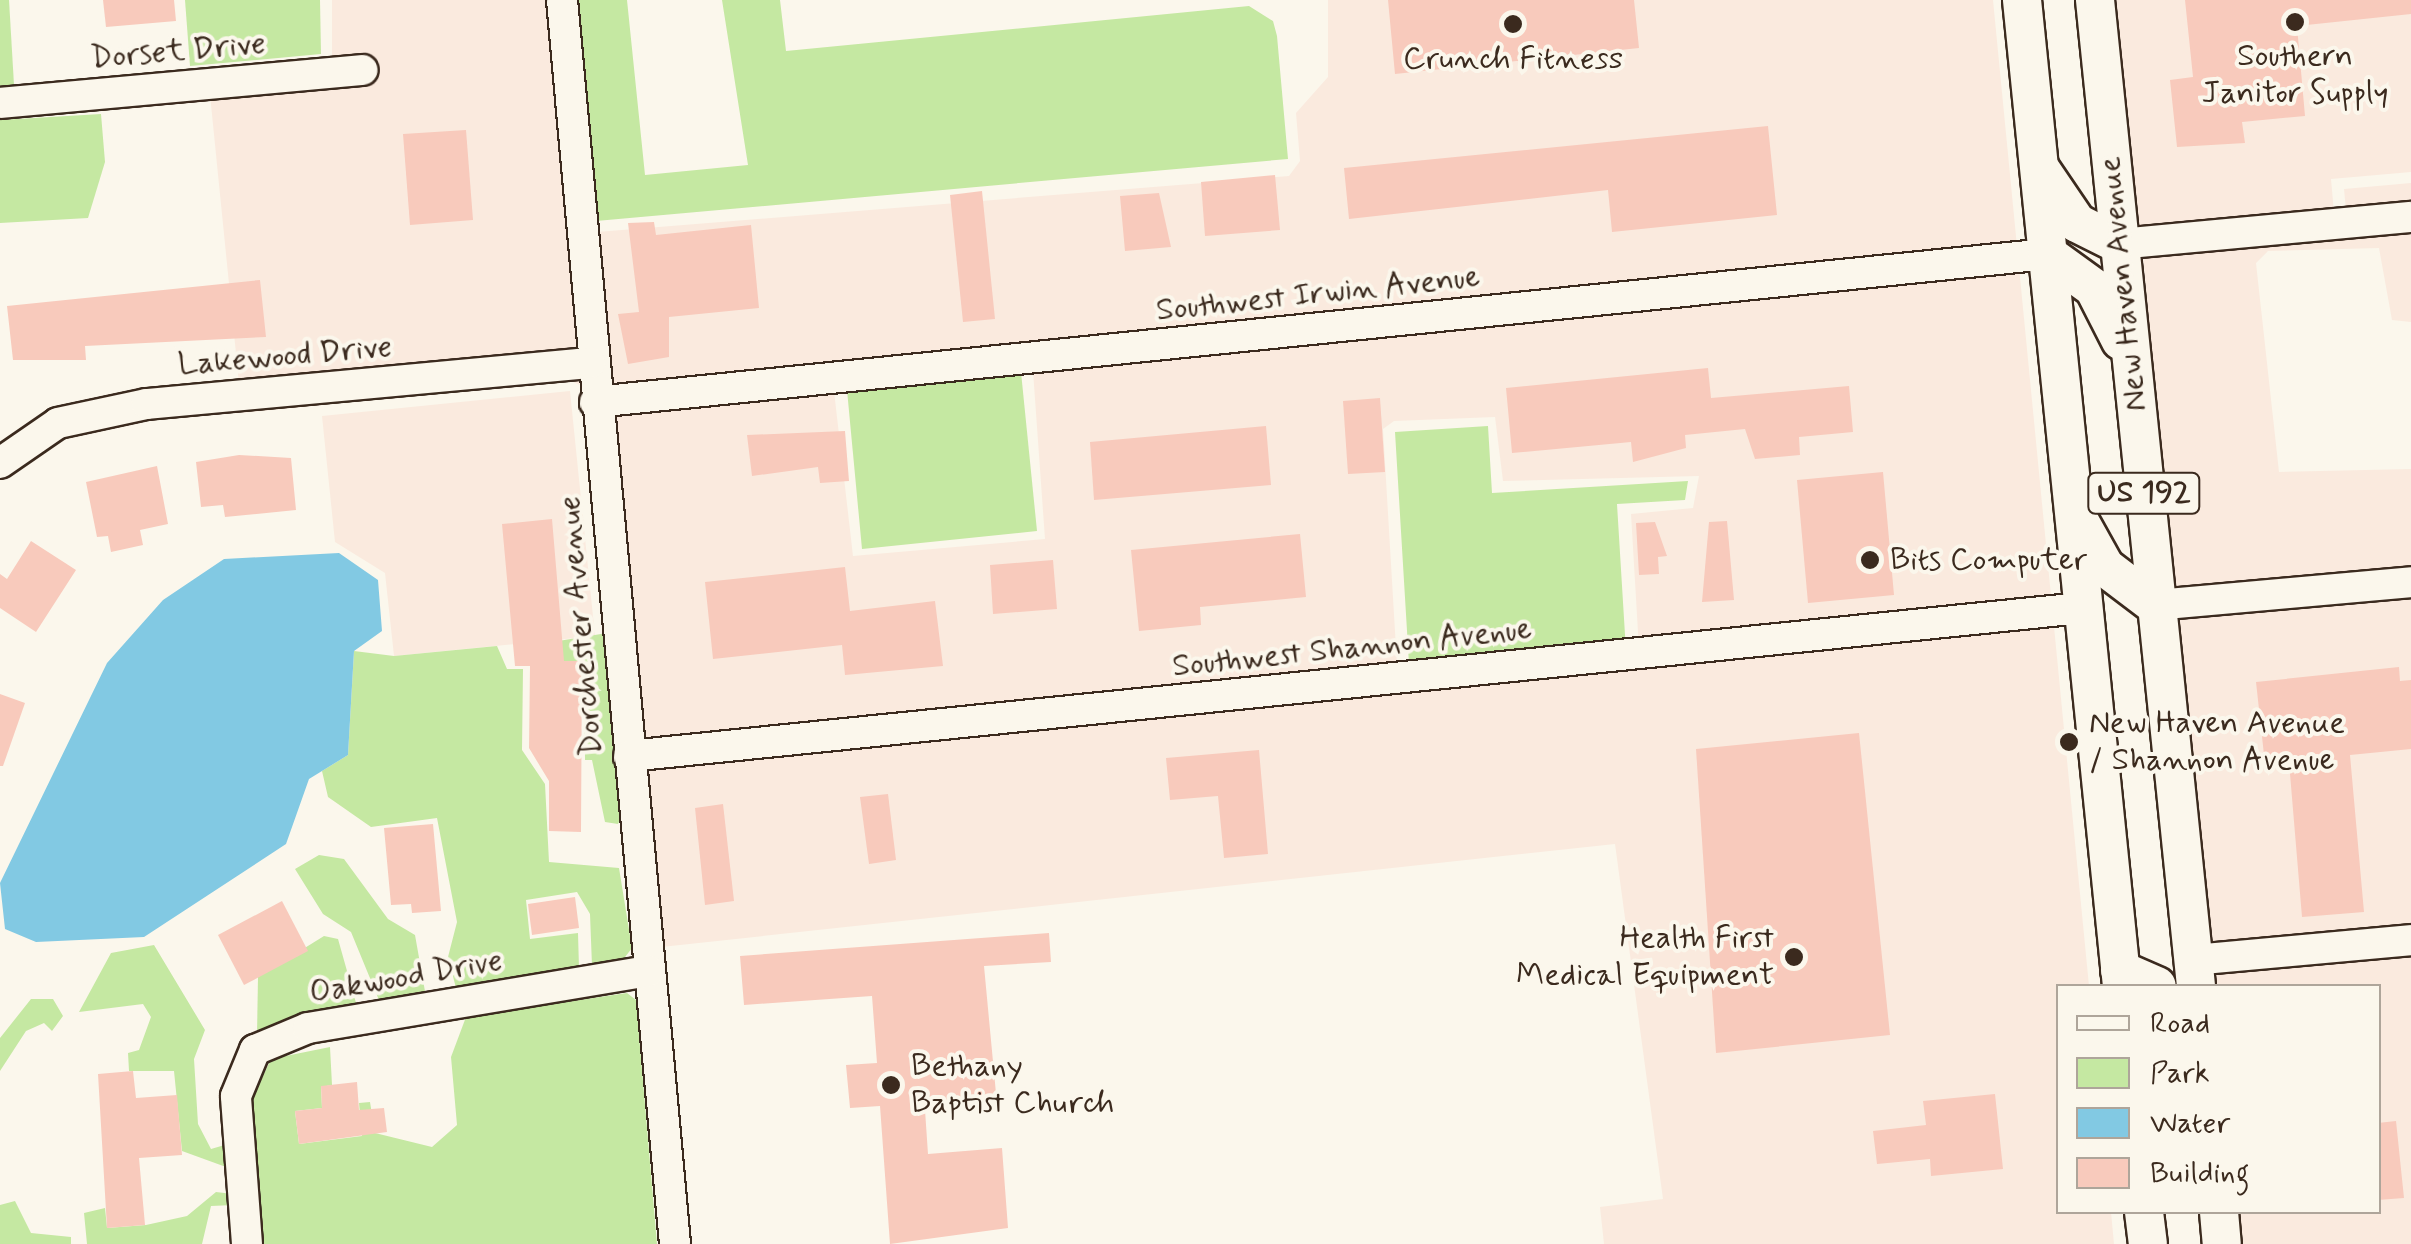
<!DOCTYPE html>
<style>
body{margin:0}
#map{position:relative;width:2411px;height:1244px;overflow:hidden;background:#fbf7ec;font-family:Mynerve,sans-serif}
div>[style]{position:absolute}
.built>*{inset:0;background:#faeade}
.green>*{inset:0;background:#c5e8a2}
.water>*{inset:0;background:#82c9e3}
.building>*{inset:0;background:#f8cabc}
.roads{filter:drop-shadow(2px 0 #3b2a1e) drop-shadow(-2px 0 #3b2a1e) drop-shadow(0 2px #3b2a1e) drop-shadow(0 -2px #3b2a1e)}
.minor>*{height:30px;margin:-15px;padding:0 15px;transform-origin:15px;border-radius:15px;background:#fbf7ec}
.major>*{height:38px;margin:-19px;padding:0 19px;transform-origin:19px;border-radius:19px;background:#fbf7ec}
.dots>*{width:28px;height:28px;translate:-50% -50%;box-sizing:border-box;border:5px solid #fbf7ec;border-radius:50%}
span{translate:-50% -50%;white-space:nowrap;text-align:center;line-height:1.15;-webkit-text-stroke:8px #fbf7ec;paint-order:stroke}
.shield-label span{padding:2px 8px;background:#fbf7ec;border:2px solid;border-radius:8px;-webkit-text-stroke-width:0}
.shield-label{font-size:30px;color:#3b2a1e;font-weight:700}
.street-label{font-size:32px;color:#3b2a1e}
.poi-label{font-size:32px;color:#3b2a1e}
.left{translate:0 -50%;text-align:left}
.right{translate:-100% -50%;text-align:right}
.legend{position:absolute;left:2056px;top:984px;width:325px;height:230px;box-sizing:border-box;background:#fbf7ec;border:2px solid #aea59a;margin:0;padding:12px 18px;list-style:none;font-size:30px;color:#3b2a1e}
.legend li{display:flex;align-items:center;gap:20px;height:50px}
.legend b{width:50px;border:2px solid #aea59a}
</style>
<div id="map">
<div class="built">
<div style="clip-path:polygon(evenodd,332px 0,564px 0,597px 232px,1289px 176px,1300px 161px,1296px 113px,1328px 77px,1328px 0,1993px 0,2089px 986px,2058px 986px,2058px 1212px,2111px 1212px,2114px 1244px,1604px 1244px,1600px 1207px,1663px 1199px,1615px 844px,652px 948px,582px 386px,569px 380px,242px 413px,208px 75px,332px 60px,332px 0,1033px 371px,1045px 539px,853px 556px,834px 391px,1033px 371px,332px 0,1495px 417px,1503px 481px,1699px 476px,1693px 508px,1631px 514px,1639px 649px,1397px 665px,1383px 429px,1394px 421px,1495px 417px)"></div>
<div style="clip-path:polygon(2095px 0,2411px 0,2411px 172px,2331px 179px,2335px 224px,2119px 244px)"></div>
<div style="clip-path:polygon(2411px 183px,2411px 204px,2346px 210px,2344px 189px)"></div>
<div style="clip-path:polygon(2411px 230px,2411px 322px,2392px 320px,2379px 248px,2268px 251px,2256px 263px,2279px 472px,2411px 469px,2411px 569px,2173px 591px,2143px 255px)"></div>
<div style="clip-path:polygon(570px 391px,595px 636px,394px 656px,385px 573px,335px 542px,322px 416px)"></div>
<div style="clip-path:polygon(2411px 595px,2411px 927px,2206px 946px,2176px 616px)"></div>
<div style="clip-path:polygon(2411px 953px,2411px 1244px,2237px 1244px,2234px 1212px,2378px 1212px,2378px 986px,2210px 986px,2209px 972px)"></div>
</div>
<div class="green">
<div style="clip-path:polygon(0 0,9px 0,14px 85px,0 86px)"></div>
<div style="clip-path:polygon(185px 0,320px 0,321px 54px,190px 66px)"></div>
<div style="clip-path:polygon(577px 0,627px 0,645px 175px,748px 165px,722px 0,780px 0,786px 51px,1249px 6px,1273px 21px,1277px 36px,1288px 159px,596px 221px)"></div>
<div style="clip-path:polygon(101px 114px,105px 162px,88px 218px,0 223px,0 120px)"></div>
<div style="clip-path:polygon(1021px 372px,1037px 531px,862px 549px,847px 390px)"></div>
<div style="clip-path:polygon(1488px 426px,1492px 493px,1688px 481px,1685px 500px,1617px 504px,1626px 651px,1409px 664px,1395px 432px)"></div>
<div style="clip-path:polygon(607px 633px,622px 815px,618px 824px,605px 822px,592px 760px,585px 760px,584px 661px,523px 661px,522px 647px)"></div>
<div style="clip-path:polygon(497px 646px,507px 669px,523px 669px,522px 750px,545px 784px,549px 862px,619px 868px,632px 948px,622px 961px,592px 966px,590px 914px,577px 892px,526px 900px,530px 939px,578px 933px,579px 968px,456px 988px,448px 957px,457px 922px,437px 818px,371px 827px,328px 797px,322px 771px,348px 755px,354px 651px,394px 656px)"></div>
<div style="clip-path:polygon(319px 855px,344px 859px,388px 919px,415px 935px,426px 997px,381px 1005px,351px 932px,323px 914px,295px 869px)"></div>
<div style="clip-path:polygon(324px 936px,338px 939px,358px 1010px,257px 1035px,258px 977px)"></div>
<div style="clip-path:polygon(154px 945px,205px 1030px,194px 1059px,198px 1124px,211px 1149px,228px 1144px,226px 1167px,182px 1151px,174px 1071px,129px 1071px,128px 1053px,139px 1050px,151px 1017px,143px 1004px,79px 1012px,111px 953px)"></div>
<div style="clip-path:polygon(627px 993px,636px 1000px,657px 1244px,259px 1244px,253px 1097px,271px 1059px,330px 1047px,332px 1085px,321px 1087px,322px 1108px,295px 1111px,299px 1144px,362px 1136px,359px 1103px,370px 1102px,375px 1133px,432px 1147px,457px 1125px,451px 1057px,466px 1017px)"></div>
<div style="clip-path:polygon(31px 999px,53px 999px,63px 1016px,52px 1031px,44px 1023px,26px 1031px,0 1071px,0 1038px)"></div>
<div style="clip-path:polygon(216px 1192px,233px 1194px,234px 1205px,211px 1206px,202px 1244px,87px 1244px,84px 1213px,105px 1208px,107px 1228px,146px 1225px,187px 1216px)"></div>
<div style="clip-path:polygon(15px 1201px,31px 1233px,71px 1237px,71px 1244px,0 1244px,0 1205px)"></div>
</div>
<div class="water">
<div style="clip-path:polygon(339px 553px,378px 580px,382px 631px,354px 651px,348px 755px,309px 779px,286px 844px,144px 937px,36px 942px,5px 929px,0 883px,107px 663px,163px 600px,224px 559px)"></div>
</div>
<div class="building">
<div style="clip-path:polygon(103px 0,174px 0,176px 21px,106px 27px)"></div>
<div style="clip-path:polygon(1388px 0,1634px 0,1639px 48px,1395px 74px)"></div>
<div style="clip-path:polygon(2185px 0,2411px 0,2411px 14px,2297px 26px,2305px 116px,2242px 122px,2245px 143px,2177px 147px,2170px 80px,2193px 77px)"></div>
<div style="clip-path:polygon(1768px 126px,1777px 215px,1612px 232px,1608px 190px,1349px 219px,1344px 168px)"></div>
<div style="clip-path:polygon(466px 130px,473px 220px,410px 225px,403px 134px)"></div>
<div style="clip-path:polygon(1275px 175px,1280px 230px,1205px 236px,1201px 182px)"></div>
<div style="clip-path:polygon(982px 191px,995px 319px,963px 322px,950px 195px)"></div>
<div style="clip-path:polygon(1159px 193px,1171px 247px,1125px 251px,1120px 196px)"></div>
<div style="clip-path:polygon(654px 222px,656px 235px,751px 225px,759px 308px,669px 317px,669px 357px,628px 364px,618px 314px,639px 312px,628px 223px)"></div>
<div style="clip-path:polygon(260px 280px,266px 337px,85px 346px,86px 360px,13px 360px,7px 306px)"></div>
<div style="clip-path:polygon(1708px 368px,1711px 398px,1849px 386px,1853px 432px,1799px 437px,1800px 455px,1755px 459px,1745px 429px,1685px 435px,1686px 448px,1633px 462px,1631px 442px,1512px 453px,1506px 388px)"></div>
<div style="clip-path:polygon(1380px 398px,1385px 472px,1348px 474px,1343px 401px)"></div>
<div style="clip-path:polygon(1266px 426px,1271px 485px,1094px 500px,1090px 442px)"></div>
<div style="clip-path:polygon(845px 431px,849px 481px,820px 483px,818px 467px,752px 476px,747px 435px)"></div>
<div style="clip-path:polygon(239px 455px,291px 458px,296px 510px,225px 517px,223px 505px,201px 507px,196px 462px)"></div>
<div style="clip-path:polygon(157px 466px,168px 524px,140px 530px,143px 545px,111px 552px,108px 536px,97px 537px,86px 482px)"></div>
<div style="clip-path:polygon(1883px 472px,1894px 595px,1808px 603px,1797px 480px)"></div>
<div style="clip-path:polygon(552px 519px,564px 661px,582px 661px,581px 832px,549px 831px,549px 781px,529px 748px,530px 666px,515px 666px,502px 524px)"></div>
<div style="clip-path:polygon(1727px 521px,1734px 600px,1702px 602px,1709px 522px)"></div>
<div style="clip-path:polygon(1655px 522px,1667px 556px,1658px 557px,1659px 574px,1639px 575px,1636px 523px)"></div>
<div style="clip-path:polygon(1300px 534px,1306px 597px,1200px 607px,1201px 625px,1139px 631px,1131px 550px)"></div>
<div style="clip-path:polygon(31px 541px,76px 570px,36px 632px,0 608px,0 574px,7px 579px)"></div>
<div style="clip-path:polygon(1053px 560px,1057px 609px,993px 614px,990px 565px)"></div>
<div style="clip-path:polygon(845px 567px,850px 611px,935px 601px,943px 666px,845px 675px,842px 645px,713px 659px,705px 582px)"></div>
<div style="clip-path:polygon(2399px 667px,2400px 681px,2411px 680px,2411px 749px,2350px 755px,2364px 912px,2302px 917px,2289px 762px,2265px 764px,2256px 682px)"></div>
<div style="clip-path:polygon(0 694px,25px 703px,3px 766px,0 766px)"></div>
<div style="clip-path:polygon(1859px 733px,1890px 1035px,1716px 1053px,1696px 749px)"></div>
<div style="clip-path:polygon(1259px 750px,1268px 854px,1224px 858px,1218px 796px,1170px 800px,1166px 758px)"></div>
<div style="clip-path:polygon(888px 794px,896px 860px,869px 864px,860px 797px)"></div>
<div style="clip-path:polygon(723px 804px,734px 901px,705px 905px,695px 808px)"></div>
<div style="clip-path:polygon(433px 824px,441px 911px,412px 913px,411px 904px,391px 905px,384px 828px)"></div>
<div style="clip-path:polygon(575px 897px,579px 928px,532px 935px,528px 904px)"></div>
<div style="clip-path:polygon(282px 901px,308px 951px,244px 985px,218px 935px)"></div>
<div style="clip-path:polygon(1049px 933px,1051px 962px,984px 966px,997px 1104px,925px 1110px,928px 1154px,1002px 1148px,1008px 1228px,890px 1244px,880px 1106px,850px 1108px,846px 1065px,877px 1063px,872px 996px,744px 1005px,740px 956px)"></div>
<div style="clip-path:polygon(133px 1071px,136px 1098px,177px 1095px,182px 1155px,139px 1158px,145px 1225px,107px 1228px,98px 1074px)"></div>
<div style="clip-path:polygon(357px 1082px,359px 1110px,384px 1108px,387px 1132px,299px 1144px,295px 1111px,322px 1108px,321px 1086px)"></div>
<div style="clip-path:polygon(1995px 1094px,2003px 1169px,1931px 1176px,1930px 1159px,1877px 1164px,1873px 1131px,1926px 1125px,1923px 1101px)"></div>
<div style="clip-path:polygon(2396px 1121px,2404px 1198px,2378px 1200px,2378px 1123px)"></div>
</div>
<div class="roads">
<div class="minor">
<div style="left:562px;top:0;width:1249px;rotate:84.81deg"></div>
<div style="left:0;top:103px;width:364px;rotate:-5.2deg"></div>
<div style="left:2119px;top:244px;width:293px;rotate:-5.3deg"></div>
<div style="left:595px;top:402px;width:1460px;rotate:-5.82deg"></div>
<div style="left:0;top:463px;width:70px;rotate:-34.6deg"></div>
<div style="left:58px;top:423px;width:91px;rotate:-12.1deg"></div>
<div style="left:147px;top:404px;width:445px;rotate:-5.3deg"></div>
<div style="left:2155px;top:605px;width:257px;rotate:-5.1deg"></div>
<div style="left:629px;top:756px;width:1461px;rotate:-5.82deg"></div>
<div style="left:2193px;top:960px;width:219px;rotate:-5.2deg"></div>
<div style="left:247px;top:1244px;width:148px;rotate:-94.3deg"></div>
<div style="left:236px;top:1096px;width:50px;rotate:-67.6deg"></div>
<div style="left:255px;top:1050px;width:57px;rotate:-22.5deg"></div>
<div style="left:308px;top:1028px;width:346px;rotate:-9.5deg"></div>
</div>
<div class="major">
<div style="left:2022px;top:0;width:991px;rotate:84.21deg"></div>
<div style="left:2095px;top:0;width:991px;rotate:84.15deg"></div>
<div style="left:2041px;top:170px;width:64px;rotate:55.8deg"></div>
<div style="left:2077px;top:223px;width:47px;rotate:26.6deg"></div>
<div style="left:2047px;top:254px;width:58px;rotate:35.9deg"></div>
<div style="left:2094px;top:288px;width:59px;rotate:63deg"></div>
<div style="left:2080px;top:522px;width:51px;rotate:60.9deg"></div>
<div style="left:2105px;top:567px;width:63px;rotate:37.2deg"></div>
<div style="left:2120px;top:970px;width:40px;rotate:23.4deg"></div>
<div style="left:2144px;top:1212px;width:32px;rotate:83deg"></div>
<div style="left:2219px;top:1212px;width:32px;rotate:85deg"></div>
</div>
</div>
<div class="dots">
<div style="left:2295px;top:22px;background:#3b2a1e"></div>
<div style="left:1513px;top:24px;background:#3b2a1e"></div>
<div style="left:1870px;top:560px;background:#3b2a1e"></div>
<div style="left:2069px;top:742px;background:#3b2a1e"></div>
<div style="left:1794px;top:957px;background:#3b2a1e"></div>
<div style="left:891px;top:1085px;background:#3b2a1e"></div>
</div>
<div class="shield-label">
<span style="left:2144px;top:493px">US 192</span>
</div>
<div class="street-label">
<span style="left:178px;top:51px;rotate:-5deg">Dorset Drive</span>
<span style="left:2123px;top:284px;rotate:-96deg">New Haven Avenue</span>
<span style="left:1318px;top:294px;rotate:-6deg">Southwest Irwin Avenue</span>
<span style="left:285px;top:356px;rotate:-5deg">Lakewood Drive</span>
<span style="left:581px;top:626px;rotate:-95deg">Dorchester Avenue</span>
<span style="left:1352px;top:648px;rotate:-6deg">Southwest Shannon Avenue</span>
<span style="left:406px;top:977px;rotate:-10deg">Oakwood Drive</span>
</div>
<div class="poi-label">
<span style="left:2295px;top:75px">Southern<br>Janitor Supply</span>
<span style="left:1513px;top:59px">Crunch Fitness</span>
<span class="left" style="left:1890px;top:560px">Bits Computer</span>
<span class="left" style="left:2089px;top:742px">New Haven Avenue<br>/ Shannon Avenue</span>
<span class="right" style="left:1774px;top:957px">Health First<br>Medical Equipment</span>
<span class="left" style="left:911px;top:1085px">Bethany<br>Baptist Church</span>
</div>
<ul class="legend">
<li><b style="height:12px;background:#fbf7ec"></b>Road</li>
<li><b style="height:28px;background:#c5e8a2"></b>Park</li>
<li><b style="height:28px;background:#82c9e3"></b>Water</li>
<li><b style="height:28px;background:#f8cabc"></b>Building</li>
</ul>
</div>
